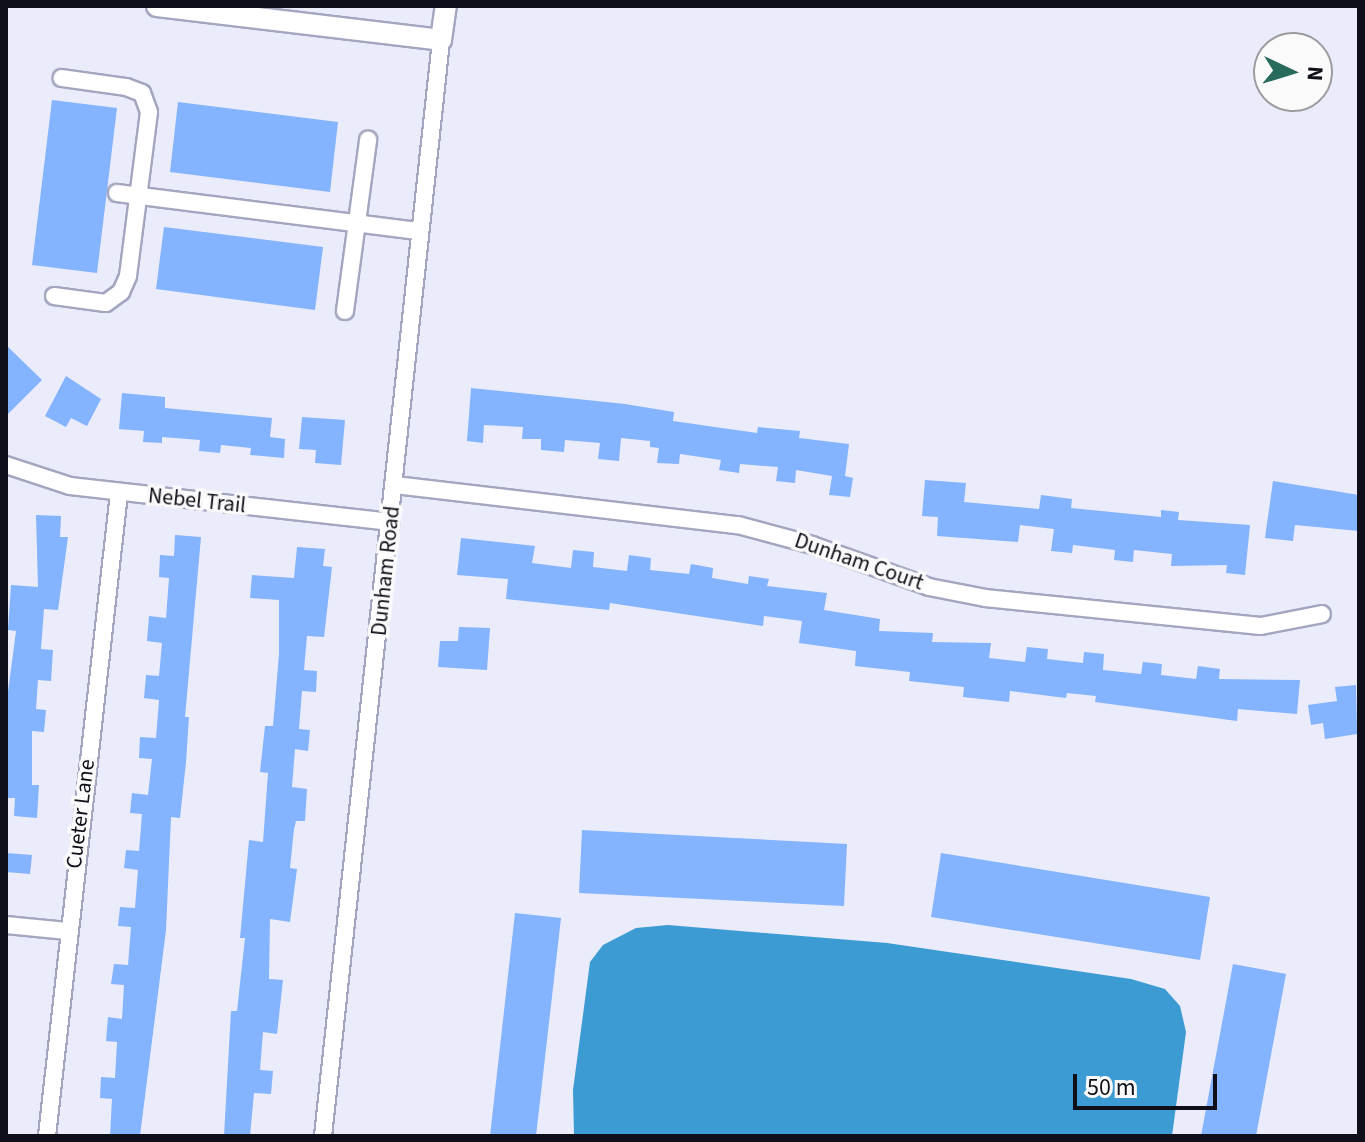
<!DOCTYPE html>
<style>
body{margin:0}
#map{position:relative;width:1365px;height:1142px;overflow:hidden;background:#eaecfc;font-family:"Source Sans 3",sans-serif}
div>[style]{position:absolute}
.water>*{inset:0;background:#3c9bd3}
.building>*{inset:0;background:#84b3ff}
.roads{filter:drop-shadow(2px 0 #a4a6c0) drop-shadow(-2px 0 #a4a6c0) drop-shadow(0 2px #a4a6c0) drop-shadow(0 -2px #a4a6c0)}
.minor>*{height:16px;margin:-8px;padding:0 8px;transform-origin:8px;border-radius:8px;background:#fff}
.tertiary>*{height:20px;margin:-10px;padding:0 10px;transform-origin:10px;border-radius:10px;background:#fff}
span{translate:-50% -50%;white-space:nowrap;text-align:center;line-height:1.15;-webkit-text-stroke:7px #fafafa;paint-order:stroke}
.street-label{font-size:22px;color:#0e0f18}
.frame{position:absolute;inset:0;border:8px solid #0e0f18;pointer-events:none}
.north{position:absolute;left:1253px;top:32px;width:80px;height:80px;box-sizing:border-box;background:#fafafa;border:2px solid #9c9ca0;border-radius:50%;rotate:94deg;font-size:22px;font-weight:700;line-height:32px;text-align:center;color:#0e0f18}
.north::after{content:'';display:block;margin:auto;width:28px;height:36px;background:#286b5c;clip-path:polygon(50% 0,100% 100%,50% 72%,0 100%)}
.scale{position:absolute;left:1073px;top:1074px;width:144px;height:36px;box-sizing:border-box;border:4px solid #0e0f18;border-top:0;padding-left:10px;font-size:24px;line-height:28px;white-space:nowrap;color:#0e0f18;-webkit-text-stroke:6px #fafafa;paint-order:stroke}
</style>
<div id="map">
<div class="water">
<div style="clip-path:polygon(668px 925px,887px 943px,1131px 979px,1165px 989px,1180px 1006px,1186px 1032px,1172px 1136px,574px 1136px,573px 1090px,590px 962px,603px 945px,636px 928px)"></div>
</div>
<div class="building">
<div style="clip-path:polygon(52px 100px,117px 108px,97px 273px,32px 265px)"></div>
<div style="clip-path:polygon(178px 102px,338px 122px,330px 192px,170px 172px)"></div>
<div style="clip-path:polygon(164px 227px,323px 247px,315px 310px,156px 289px)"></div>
<div style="clip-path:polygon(6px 345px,42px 380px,6px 416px)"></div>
<div style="clip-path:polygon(66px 376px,101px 399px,87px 426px,71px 418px,66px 427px,45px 416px)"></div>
<div style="clip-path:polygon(471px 388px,625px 404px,674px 412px,673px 421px,757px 433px,758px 427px,800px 431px,799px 438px,849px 444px,845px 476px,853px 478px,850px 497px,829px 495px,832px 476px,796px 470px,795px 483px,776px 481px,778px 467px,740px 464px,739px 473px,719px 470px,721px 460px,680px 454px,679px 464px,657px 463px,659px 448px,650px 447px,650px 441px,621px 438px,619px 461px,598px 459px,600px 443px,565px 440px,564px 452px,541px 450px,541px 439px,522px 439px,523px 427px,484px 425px,483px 443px,467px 441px)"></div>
<div style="clip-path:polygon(122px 393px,165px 397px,165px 408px,272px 418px,270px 437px,285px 439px,284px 458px,250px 455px,251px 448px,221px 445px,220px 453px,199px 451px,200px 440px,162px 437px,162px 443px,143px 442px,144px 431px,119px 429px)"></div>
<div style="clip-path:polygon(302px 417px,345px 420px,341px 465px,315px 463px,316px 450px,299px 449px)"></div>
<div style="clip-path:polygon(925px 480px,966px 483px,964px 502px,1039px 509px,1041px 495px,1072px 499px,1071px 508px,1161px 517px,1161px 510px,1179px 512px,1178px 520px,1250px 525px,1245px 575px,1226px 573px,1227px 565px,1171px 566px,1172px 554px,1134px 550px,1133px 562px,1114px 560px,1115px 550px,1073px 545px,1072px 553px,1051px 551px,1054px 529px,1020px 525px,1018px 542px,937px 536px,938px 517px,922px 516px)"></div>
<div style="clip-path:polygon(1273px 481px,1359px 495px,1359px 531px,1295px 525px,1293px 541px,1265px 538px)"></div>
<div style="clip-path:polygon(36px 515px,61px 516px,60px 537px,68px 537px,58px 610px,44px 609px,41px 649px,53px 650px,51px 681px,38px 680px,36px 709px,46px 710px,44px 732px,32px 731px,32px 785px,39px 785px,37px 818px,14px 816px,15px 798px,6px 798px,6px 707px,16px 631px,8px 630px,11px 585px,38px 587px)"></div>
<div style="clip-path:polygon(175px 535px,201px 537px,185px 717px,189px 717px,186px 762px,180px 818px,171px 817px,166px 930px,140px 1136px,110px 1136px,112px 1099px,100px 1098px,101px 1077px,115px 1078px,117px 1042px,106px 1041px,108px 1017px,122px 1019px,124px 985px,111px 984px,114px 964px,128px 965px,131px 927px,118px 926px,120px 907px,135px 908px,138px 870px,124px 868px,126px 850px,139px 851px,142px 814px,130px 813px,132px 793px,148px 795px,152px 759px,139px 758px,140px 737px,156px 738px,159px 700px,144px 698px,146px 675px,159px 676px,162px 643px,147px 641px,149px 616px,166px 618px,169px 578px,159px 577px,160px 555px,174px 556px)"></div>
<div style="clip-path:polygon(461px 538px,535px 546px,532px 563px,571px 568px,573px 550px,594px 552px,593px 567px,627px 571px,629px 555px,651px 558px,650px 570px,689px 574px,691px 564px,713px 568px,712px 578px,748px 584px,749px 576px,769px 579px,767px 586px,827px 593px,824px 610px,880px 619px,879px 631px,933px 633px,932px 642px,991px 643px,989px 658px,1025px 662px,1027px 647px,1048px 649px,1047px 659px,1083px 663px,1084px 652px,1104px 654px,1103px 670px,1141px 674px,1143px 662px,1162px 664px,1161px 675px,1196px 679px,1198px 666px,1220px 669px,1219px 679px,1300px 680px,1297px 714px,1238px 709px,1237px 721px,1095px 702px,1096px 696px,1067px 693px,1066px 698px,1010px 691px,1009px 702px,963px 697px,964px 687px,909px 681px,910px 672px,855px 666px,856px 651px,799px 643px,802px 621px,764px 616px,763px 626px,610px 603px,609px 610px,506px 599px,508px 579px,457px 575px)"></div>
<div style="clip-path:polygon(297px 547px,325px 549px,323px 566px,332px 567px,324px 637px,307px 636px,304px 670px,317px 671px,316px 692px,302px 691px,299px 729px,310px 730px,308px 751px,295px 749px,292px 787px,307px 789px,305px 821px,296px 821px,294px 829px,290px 868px,297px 869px,290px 922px,270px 919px,269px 979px,283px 980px,277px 1034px,263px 1032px,260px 1070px,273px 1071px,271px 1094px,254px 1093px,250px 1136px,224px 1136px,231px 1011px,237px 1011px,245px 938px,240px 938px,249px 840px,263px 842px,268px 773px,260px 772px,265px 726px,273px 726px,279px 654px,279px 600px,250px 598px,252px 575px,294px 578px)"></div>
<div style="clip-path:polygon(459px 627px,490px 628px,487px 670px,438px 667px,440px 641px,458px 641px)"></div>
<div style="clip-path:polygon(1356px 685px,1357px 734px,1325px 739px,1323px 723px,1311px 725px,1308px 705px,1337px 701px,1335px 687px)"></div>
<div style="clip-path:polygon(582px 830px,847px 844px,844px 906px,579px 893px)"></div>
<div style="clip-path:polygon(6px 853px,32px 855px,30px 874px,6px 872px)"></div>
<div style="clip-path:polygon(941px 853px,1210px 897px,1200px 960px,931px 917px)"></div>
<div style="clip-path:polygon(515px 913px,561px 918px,536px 1136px,490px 1136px)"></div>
<div style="clip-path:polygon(1233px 964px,1286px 974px,1256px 1136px,1201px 1136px)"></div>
</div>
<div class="roads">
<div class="minor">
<div style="left:117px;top:193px;width:303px;rotate:7.2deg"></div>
<div style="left:54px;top:296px;width:52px;rotate:7.7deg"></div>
<div style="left:106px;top:303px;width:19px;rotate:-36deg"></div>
<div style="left:121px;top:292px;width:17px;rotate:-66deg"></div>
<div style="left:128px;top:276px;width:165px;rotate:-82.7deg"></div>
<div style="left:149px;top:112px;width:20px;rotate:-110deg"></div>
<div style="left:142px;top:93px;width:17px;rotate:-159deg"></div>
<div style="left:126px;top:87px;width:65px;rotate:-172deg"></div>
<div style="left:345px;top:311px;width:173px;rotate:-82.3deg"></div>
<div style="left:6px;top:465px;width:67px;rotate:18.2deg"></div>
<div style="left:70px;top:486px;width:323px;rotate:6.4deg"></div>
<div style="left:395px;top:485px;width:345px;rotate:6.7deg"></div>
<div style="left:738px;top:525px;width:77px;rotate:15.1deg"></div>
<div style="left:812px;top:545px;width:124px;rotate:19.7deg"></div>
<div style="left:929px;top:587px;width:57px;rotate:11.1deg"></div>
<div style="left:985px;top:598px;width:277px;rotate:5.8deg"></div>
<div style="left:1261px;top:626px;width:62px;rotate:-11.1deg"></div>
<div style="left:6px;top:925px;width:61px;rotate:5.6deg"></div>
<div style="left:47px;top:1136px;width:647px;rotate:-83.61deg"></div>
<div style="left:323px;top:1136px;width:1102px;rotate:-83.85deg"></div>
</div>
<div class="tertiary">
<div style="left:157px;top:6px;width:286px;rotate:6.8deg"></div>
<div style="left:441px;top:40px;width:34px;rotate:-82deg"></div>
</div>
</div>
<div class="street-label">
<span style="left:197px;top:501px;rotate:6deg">Nebel Trail</span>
<span style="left:859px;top:562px;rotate:19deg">Dunham Court</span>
<span style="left:386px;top:571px;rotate:-84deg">Dunham Road</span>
<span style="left:81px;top:814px;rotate:-83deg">Cueter Lane</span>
</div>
<div class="frame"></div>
<div class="north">N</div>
<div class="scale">50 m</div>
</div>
